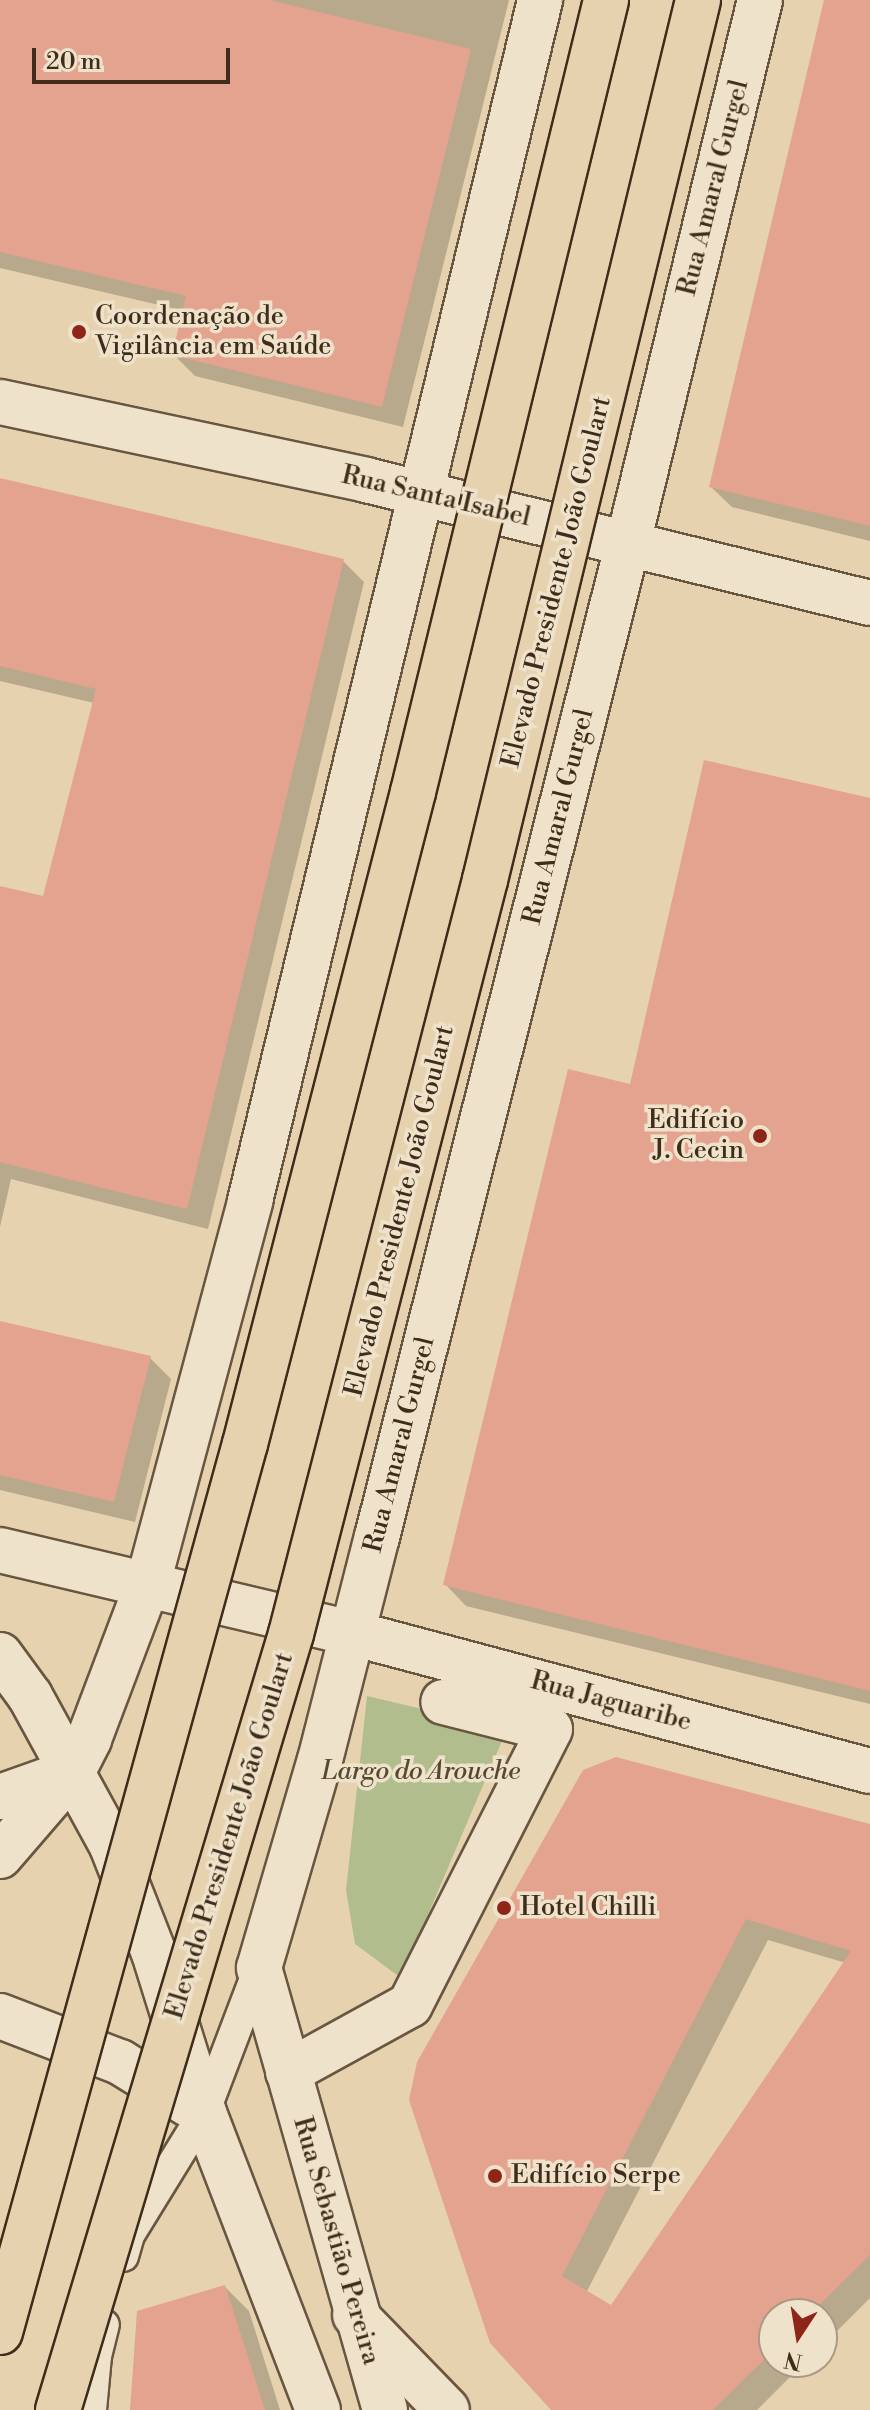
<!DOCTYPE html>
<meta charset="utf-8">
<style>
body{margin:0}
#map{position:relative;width:870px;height:2410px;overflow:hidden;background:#e6d2af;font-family:"Libre Bodoni",serif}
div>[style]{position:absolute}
.green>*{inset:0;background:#b2bd8d}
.shadow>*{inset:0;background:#0003}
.building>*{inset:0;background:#e4a38f}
.roads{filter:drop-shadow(2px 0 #695640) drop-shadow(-2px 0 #695640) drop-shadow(0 2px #695640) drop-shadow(0 -2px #695640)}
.service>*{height:30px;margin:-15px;padding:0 15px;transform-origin:15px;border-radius:15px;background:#efe2cb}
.pedestrian>*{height:44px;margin:-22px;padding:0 22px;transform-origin:22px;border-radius:22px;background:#efe2cb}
.minor>*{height:44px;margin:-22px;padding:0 22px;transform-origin:22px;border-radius:22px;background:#efe2cb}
.tertiary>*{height:44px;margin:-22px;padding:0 22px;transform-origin:22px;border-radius:22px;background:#efe2cb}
.secondary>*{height:44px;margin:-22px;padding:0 22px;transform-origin:22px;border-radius:22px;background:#efe2cb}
.bridges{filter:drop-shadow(2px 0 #3f2c1b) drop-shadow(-2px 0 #3f2c1b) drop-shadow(0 2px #3f2c1b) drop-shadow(0 -2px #3f2c1b)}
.trunk-bridge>*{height:44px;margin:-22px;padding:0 22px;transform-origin:22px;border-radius:22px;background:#e6d2af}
.dots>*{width:22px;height:22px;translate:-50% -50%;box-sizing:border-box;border:4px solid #efe2cb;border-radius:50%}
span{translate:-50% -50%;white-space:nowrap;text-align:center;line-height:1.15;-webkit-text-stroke:7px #efe2cb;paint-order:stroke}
.street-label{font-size:26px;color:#3f2c1b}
.poi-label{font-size:26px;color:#3f2c1b}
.left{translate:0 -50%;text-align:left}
.right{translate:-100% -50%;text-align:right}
.park-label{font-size:26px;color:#564932;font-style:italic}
.north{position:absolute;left:758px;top:2298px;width:80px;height:80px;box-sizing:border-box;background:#efe2cb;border:2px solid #a99985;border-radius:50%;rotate:192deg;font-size:22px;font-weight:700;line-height:32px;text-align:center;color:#3f2c1b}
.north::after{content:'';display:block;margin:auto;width:28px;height:36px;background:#8f2418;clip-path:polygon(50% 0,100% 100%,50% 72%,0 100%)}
.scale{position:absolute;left:32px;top:48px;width:198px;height:36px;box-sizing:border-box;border:4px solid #3f2c1b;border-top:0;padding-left:10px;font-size:24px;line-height:28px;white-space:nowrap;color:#3f2c1b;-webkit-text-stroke:6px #efe2cb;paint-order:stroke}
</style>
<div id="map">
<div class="green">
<div style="clip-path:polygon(367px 1696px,507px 1729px,401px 1978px,355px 1944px,346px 1890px)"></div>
</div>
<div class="shadow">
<div style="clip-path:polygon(0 0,509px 0,403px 427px,195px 376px,174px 355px,185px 311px,0 268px)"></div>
<div style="clip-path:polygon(827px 0,870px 0,870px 541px,732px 507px,711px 487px)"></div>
<div style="clip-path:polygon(0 480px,343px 561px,364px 582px,208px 1229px,11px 1179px,0 1227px,0 888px,45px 898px,94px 703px,0 681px)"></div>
<div style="clip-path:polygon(870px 800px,870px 1704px,466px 1606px,445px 1584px,632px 1087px)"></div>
<div style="clip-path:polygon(0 1323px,150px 1358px,171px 1379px,135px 1522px,0 1490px)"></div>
<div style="clip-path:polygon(evenodd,870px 1826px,870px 2298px,822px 2346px,822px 2314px,774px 2314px,774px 2362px,805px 2362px,757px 2410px,552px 2410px,411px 2100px,870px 1826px,768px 1940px,846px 1963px,612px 2308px,586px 2293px,768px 1940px)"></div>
<div style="clip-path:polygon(225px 2287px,249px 2311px,280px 2410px,132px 2410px)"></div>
</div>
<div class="building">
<div style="clip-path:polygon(0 0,270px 0,471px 49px,382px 407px,172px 355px,186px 296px,0 252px)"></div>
<div style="clip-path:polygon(824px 0,870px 0,870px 526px,709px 487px)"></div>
<div style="clip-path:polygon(0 478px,344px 559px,187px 1209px,0 1162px,0 886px,43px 896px,96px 689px,0 666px)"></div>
<div style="clip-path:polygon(704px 760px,870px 798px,870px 1691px,443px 1585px,568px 1069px,630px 1084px)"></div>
<div style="clip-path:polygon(0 1321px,151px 1356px,114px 1502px,0 1475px)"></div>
<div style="clip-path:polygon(evenodd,616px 1757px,870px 1824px,870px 2255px,810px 2314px,774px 2314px,774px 2350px,713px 2410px,551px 2410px,490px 2343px,409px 2100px,417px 2062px,583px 1770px,616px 1757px,746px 1919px,851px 1951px,611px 2305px,562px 2276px,746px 1919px)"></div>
<div style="clip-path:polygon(225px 2285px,265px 2410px,130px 2410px,137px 2311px)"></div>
</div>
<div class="roads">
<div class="service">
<div style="left:123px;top:2256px;width:22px;rotate:-74deg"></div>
<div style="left:129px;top:2235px;width:143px;rotate:-58.4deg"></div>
<div style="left:204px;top:2113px;width:155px;rotate:-69.2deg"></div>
<div style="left:91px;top:2410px;width:54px;rotate:-84.7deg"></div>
<div style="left:96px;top:2356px;width:32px;rotate:-76deg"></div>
</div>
<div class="pedestrian">
<div style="left:288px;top:2072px;width:139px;rotate:-28.8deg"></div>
<div style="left:410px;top:2005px;width:309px;rotate:-63.1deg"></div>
<div style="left:550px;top:1729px;width:110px;rotate:-165.8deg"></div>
</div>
<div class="minor">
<div style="left:0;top:402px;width:374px;rotate:12deg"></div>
<div style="left:366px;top:480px;width:519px;rotate:13.71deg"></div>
</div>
<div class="tertiary">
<div style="left:0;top:1550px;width:362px;rotate:13.3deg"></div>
<div style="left:352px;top:1633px;width:536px;rotate:14.92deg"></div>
<div style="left:355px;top:2315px;width:132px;rotate:45.9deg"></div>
</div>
<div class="secondary">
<div style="left:0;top:1655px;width:51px;rotate:53.8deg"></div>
<div style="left:30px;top:1696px;width:171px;rotate:61.3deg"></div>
<div style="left:112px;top:1846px;width:115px;rotate:68.6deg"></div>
<div style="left:154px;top:1953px;width:168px;rotate:72.6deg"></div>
<div style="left:204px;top:2113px;width:318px;rotate:69deg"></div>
<div style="left:0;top:1797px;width:77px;rotate:-19.6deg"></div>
<div style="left:0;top:1856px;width:112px;rotate:-49.3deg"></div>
<div style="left:73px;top:1771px;width:36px;rotate:-63deg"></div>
<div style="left:89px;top:1739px;width:167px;rotate:-69.3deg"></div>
<div style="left:148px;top:1583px;width:395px;rotate:-75deg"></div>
<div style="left:250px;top:1201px;width:1236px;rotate:-76.42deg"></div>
<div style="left:0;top:2016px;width:129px;rotate:21deg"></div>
<div style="left:120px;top:2062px;width:80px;rotate:31.7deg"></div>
<div style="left:385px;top:2410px;width:460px;rotate:-105.9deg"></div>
<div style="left:259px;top:1968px;width:217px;rotate:-73.7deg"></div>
<div style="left:320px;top:1760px;width:230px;rotate:-75.7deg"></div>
<div style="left:377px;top:1537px;width:1025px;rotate:-75.83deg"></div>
<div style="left:628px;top:543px;width:559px;rotate:-76.34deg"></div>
</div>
</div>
<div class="bridges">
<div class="trunk-bridge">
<div style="left:0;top:2332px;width:921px;rotate:-74.58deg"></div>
<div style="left:245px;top:1444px;width:673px;rotate:-75.55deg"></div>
<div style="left:413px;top:792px;width:815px;rotate:-76.3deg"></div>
<div style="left:58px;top:2410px;width:810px;rotate:-73.29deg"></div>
<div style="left:291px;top:1634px;width:779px;rotate:-75.57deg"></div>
<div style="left:485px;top:880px;width:905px;rotate:-76.39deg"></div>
</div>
</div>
<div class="dots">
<div style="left:79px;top:332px;background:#8f2418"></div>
<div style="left:760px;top:1136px;background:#8f2418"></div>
<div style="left:504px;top:1908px;background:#8f2418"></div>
<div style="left:495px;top:2176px;background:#8f2418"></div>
</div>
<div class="street-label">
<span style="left:714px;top:188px;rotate:-76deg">Rua Amaral Gurgel</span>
<span style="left:436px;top:497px;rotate:13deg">Rua Santa Isabel</span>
<span style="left:557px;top:582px;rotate:-76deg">Elevado Presidente João Goulart</span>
<span style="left:559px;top:817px;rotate:-76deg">Rua Amaral Gurgel</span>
<span style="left:400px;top:1211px;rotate:-76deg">Elevado Presidente João Goulart</span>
<span style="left:400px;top:1445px;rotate:-76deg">Rua Amaral Gurgel</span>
<span style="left:611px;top:1702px;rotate:15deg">Rua Jaguaribe</span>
<span style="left:230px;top:1836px;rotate:-73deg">Elevado Presidente João Goulart</span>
<span style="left:336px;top:2241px;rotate:74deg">Rua Sebastião Pereira</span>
</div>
<div class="poi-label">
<span class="left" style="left:95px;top:332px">Coordenação de<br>Vigilância em Saúde</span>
<span class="right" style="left:744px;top:1136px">Edifício<br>J. Cecin</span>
<span class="left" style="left:520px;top:1908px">Hotel Chilli</span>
<span class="left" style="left:511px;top:2176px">Edifício Serpe</span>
</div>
<div class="park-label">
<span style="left:421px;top:1772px">Largo do Arouche</span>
</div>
<div class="north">N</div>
<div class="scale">20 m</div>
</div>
